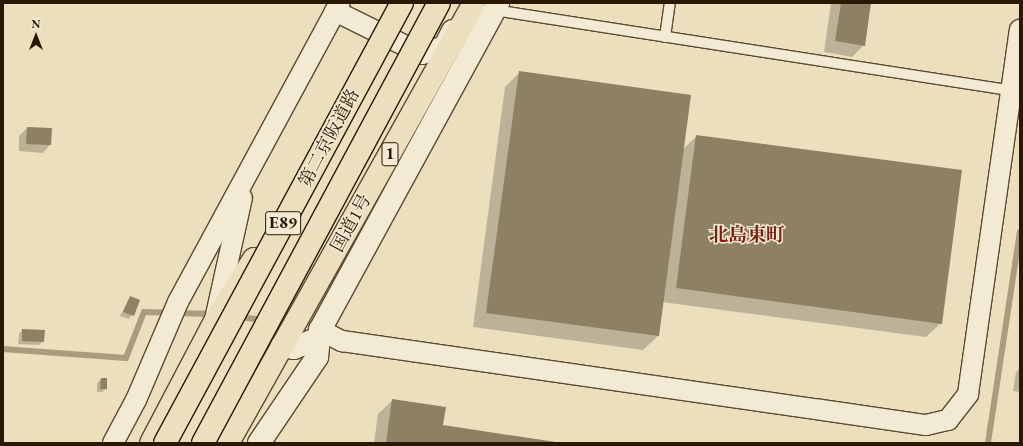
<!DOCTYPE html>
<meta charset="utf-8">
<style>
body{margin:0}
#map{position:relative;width:1023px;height:446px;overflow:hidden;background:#ecdfbd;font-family:"EB Garamond","Noto Serif JP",serif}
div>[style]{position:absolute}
.shadow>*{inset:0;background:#0003}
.stream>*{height:5.5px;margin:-2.75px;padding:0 2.75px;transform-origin:2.75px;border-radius:2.75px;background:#aa9c7d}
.building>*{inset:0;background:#8e8063}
.roads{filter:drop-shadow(1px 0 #5a4a31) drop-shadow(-1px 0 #5a4a31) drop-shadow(0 1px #5a4a31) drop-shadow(0 -1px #5a4a31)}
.service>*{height:10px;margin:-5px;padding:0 5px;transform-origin:5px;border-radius:5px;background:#f3ead4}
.minor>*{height:20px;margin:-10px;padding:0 10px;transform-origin:10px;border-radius:10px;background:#f3ead4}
.tertiary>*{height:22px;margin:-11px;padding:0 11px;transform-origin:11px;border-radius:11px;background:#f3ead4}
.trunk>*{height:22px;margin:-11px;padding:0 11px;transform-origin:11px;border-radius:11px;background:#ecdfbd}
.bridges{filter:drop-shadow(1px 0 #291902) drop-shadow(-1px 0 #291902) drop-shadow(0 1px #291902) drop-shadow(0 -1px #291902)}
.motorway-bridge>*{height:22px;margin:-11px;padding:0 11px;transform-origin:11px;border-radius:11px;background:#ecdfbd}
span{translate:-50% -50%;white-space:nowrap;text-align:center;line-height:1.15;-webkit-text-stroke:3px #f3ead4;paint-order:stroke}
.shield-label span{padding:1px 3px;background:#f3ead4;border:1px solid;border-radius:3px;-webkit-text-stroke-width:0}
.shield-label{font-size:17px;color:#291902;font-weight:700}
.street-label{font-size:18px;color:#291902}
.neighbourhood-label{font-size:19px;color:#7a1f14;font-weight:700}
.frame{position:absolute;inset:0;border:4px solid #291902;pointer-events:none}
.north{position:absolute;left:16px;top:16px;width:40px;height:40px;-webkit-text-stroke:3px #f3ead4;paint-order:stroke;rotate:0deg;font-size:11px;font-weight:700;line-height:16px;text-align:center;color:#291902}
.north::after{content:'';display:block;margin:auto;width:14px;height:18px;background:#291902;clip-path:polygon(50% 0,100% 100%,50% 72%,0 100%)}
</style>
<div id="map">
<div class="shadow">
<div style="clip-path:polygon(831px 3px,870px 3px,864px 45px,852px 57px,824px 52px)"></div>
<div style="clip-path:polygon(520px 72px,683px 149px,697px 136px,941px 323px,926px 337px,662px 302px,658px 336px,643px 350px,473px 327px,505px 87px)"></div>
<div style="clip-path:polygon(27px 128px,50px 145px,43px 153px,19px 151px,19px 136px)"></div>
<div style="clip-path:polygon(130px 297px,139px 301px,129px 319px,120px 316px)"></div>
<div style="clip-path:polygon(22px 330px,43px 341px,39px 345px,18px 344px,19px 334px)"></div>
<div style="clip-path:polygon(1020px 368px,1020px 392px,1013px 391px,1016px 372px)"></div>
<div style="clip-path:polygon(101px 379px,106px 389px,102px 392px,97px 392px,97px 383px)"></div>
<div style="clip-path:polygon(393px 400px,442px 426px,561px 443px,374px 443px,378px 414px)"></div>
</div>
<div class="stream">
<div style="left:239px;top:317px;width:25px;rotate:7deg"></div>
<div style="left:3px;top:349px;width:123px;rotate:4.2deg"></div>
<div style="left:126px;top:358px;width:49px;rotate:-68.6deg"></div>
<div style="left:144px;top:312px;width:68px;rotate:1.7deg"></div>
<div style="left:988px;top:443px;width:213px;rotate:-81.4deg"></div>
</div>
<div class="building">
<div style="clip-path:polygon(841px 3px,871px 3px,865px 46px,835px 41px)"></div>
<div style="clip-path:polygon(519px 71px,691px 95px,659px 336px,486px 313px)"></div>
<div style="clip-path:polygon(27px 127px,52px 128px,51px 145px,26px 144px)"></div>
<div style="clip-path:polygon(696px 135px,962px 170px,942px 324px,676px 288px)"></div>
<div style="clip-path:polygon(130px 296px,140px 300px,134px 316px,123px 312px)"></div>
<div style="clip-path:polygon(22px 329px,45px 330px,44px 342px,22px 341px)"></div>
<div style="clip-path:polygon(101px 378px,107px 378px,107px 389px,100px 389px)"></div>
<div style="clip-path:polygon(392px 399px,446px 407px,443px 425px,562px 443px,386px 443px)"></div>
</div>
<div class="roads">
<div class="service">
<div style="left:494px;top:10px;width:526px;rotate:8.85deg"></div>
<div style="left:665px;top:37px;width:34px;rotate:-82deg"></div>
</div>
<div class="minor">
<div style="left:335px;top:11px;width:97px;rotate:26.3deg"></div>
<div style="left:422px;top:54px;width:23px;rotate:-20deg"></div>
<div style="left:444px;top:46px;width:18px;rotate:-63deg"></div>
<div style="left:216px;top:315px;width:120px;rotate:-77.5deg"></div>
<div style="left:320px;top:330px;width:25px;rotate:27deg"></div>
<div style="left:342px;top:341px;width:590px;rotate:8.19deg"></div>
<div style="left:926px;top:425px;width:23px;rotate:-13deg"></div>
<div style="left:948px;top:420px;width:33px;rotate:-52deg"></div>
<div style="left:968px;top:394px;width:368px;rotate:-81.9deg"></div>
<div style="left:113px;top:443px;width:49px;rotate:-61.9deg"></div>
<div style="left:136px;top:400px;width:107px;rotate:-66.8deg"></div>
<div style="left:178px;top:302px;width:340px;rotate:-61.6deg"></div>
</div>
<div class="tertiary">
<div style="left:282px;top:346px;width:12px;rotate:9deg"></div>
<div style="left:294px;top:348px;width:29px;rotate:-22deg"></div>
<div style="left:259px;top:443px;width:104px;rotate:-56deg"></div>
<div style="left:317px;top:357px;width:27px;rotate:-84deg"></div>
<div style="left:320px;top:330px;width:372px;rotate:-61.4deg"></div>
</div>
<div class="trunk">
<div style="left:151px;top:443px;width:140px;rotate:-62.3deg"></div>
<div style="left:216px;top:319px;width:71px;rotate:-57.7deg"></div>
<div style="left:228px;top:443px;width:504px;rotate:-60.79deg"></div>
</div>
</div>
<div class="bridges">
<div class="motorway-bridge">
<div style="left:165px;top:443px;width:500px;rotate:-61.7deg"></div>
<div style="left:203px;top:443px;width:499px;rotate:-61.8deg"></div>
</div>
</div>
<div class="shield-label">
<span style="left:390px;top:154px">1</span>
<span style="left:283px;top:223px">E89</span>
</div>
<div class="street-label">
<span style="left:329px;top:138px;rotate:-62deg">第二京阪道路</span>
<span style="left:351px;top:223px;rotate:-61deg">国道1号</span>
</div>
<div class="neighbourhood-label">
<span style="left:747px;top:235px">北島東町</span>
</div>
<div class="frame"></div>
<div class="north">N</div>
</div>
